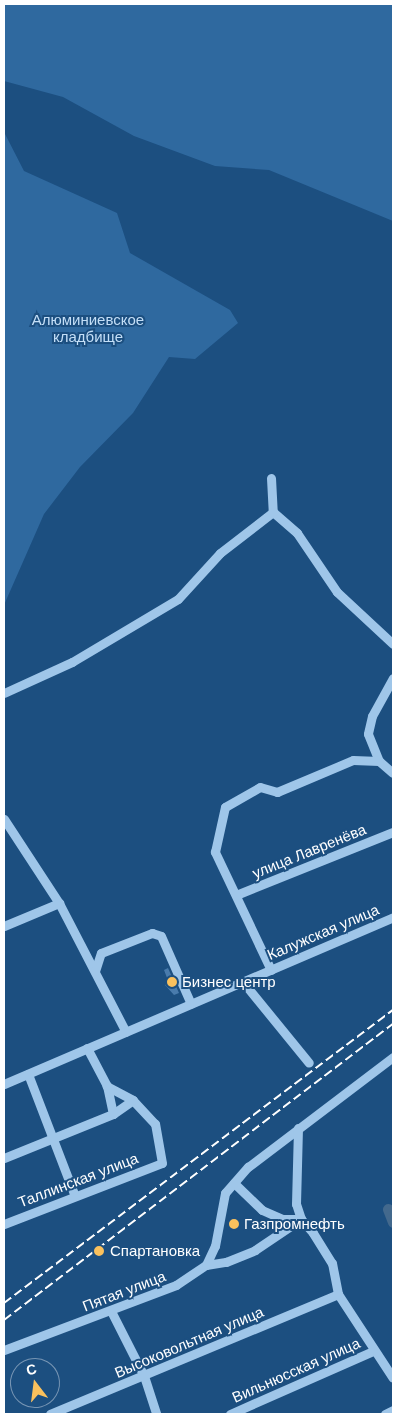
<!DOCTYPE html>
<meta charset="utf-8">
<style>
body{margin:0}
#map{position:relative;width:397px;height:1418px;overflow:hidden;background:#1c4f80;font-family:Helvetica,sans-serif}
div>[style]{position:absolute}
.green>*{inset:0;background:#2f699f}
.river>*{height:11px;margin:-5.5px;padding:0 5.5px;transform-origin:5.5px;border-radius:5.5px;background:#43698d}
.building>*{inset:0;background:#497bac}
.minor>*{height:9px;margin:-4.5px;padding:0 4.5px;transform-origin:4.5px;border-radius:4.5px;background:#9fc6e9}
.rail>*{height:2px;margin-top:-1px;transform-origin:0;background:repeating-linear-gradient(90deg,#fff 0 9px,transparent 0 13px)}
.dots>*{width:14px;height:14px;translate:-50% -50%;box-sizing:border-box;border:2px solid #1c4f80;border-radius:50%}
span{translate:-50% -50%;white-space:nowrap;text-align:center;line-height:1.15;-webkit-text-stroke:4px #1c4f80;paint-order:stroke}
.park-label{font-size:15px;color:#c4dff7}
.street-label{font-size:15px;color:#fff}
.poi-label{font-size:15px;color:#fff}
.left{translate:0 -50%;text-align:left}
.frame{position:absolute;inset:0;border:5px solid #fff;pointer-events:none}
.north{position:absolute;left:10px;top:1358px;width:50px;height:50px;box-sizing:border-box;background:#1c4f80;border:1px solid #7795b3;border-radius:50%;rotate:345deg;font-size:14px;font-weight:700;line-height:20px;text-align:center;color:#fff}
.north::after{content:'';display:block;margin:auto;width:18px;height:22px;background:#fac15d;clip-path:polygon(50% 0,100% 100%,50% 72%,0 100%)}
</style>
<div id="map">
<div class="green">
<div style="clip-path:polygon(4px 4px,393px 4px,393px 221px,269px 170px,215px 166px,134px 136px,63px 97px,4px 81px)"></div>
<div style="clip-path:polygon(4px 132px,24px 171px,117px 213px,130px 253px,230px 310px,238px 323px,195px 359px,169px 357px,133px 413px,80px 467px,44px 514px,4px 605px)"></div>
</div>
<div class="river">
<div style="left:388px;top:1209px;width:14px;rotate:69deg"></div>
</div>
<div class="building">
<div style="clip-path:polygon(168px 968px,179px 993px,174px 995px,165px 985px,169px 983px,164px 970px)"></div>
</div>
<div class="minor">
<div style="left:271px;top:478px;width:34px;rotate:87deg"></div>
<div style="left:273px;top:512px;width:32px;rotate:41deg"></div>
<div style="left:297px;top:533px;width:71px;rotate:55.9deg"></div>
<div style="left:337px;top:592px;width:76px;rotate:42.9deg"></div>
<div style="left:393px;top:678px;width:43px;rotate:118.9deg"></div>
<div style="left:372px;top:716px;width:18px;rotate:103deg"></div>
<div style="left:368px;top:734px;width:29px;rotate:68deg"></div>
<div style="left:379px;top:761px;width:18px;rotate:41deg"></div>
<div style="left:4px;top:693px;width:75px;rotate:-24.5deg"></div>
<div style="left:72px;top:662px;width:123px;rotate:-30.7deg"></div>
<div style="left:178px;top:599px;width:62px;rotate:-47.6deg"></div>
<div style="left:220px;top:553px;width:67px;rotate:-37.7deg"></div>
<div style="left:4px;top:819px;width:100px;rotate:56.8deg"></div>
<div style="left:59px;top:903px;width:145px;rotate:62.6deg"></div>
<div style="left:236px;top:895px;width:169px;rotate:-21.9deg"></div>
<div style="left:4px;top:926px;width:60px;rotate:-22.7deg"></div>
<div style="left:271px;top:970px;width:131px;rotate:-115.4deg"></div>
<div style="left:215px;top:852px;width:46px;rotate:-77.5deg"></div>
<div style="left:225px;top:807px;width:40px;rotate:-29.7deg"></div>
<div style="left:260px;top:787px;width:18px;rotate:16deg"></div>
<div style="left:277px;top:792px;width:82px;rotate:-22.8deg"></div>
<div style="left:353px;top:760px;width:26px;rotate:2deg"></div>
<div style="left:95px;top:971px;width:19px;rotate:-72deg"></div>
<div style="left:101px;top:953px;width:55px;rotate:-21.4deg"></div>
<div style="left:152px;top:933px;width:9px;rotate:18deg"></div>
<div style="left:161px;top:936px;width:74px;rotate:66.2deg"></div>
<div style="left:243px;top:982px;width:104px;rotate:50.8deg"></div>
<div style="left:28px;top:1074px;width:129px;rotate:69deg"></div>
<div style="left:4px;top:1084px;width:423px;rotate:-23.2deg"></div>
<div style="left:113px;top:1114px;width:24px;rotate:-35deg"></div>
<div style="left:4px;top:1158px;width:118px;rotate:-22deg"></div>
<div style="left:113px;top:1114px;width:29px;rotate:-102deg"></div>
<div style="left:107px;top:1086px;width:43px;rotate:-117.8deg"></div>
<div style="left:234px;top:1183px;width:39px;rotate:44deg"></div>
<div style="left:262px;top:1210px;width:22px;rotate:24deg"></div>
<div style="left:282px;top:1219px;width:19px"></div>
<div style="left:301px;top:1219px;width:18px;rotate:49deg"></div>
<div style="left:313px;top:1233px;width:36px;rotate:58deg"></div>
<div style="left:332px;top:1263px;width:32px;rotate:79deg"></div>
<div style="left:338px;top:1294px;width:100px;rotate:56.8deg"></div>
<div style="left:4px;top:1224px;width:169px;rotate:-21.1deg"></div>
<div style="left:162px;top:1163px;width:40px;rotate:-100deg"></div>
<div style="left:155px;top:1124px;width:33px;rotate:-133deg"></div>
<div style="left:133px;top:1100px;width:30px;rotate:-152deg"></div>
<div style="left:206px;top:1265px;width:21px;rotate:-65deg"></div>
<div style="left:215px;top:1246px;width:54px;rotate:-79.3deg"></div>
<div style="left:225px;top:1193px;width:35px;rotate:-49deg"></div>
<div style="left:248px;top:1167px;width:182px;rotate:-37.2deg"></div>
<div style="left:111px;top:1311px;width:73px;rotate:63.1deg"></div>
<div style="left:144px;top:1376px;width:40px;rotate:72deg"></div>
<div style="left:4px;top:1350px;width:184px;rotate:-20.7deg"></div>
<div style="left:176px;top:1285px;width:36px;rotate:-34deg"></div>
<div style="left:206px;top:1265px;width:20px;rotate:-9deg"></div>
<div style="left:226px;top:1262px;width:31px;rotate:-22deg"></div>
<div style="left:255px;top:1250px;width:55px;rotate:-34deg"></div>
<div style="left:301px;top:1219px;width:16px;rotate:-108deg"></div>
<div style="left:296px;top:1204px;width:76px;rotate:-88.5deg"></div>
<div style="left:50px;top:1414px;width:312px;rotate:-22.6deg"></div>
<div style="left:230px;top:1414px;width:156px;rotate:-23.8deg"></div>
<div style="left:385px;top:1414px;width:9px;rotate:-27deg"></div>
</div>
<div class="rail">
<div style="left:4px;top:1303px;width:487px;rotate:-37deg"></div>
<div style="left:4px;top:1320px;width:489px;rotate:-37.3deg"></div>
</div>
<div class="dots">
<div style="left:172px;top:982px;background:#fac15d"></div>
<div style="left:234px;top:1224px;background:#fac15d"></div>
<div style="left:99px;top:1251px;background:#fac15d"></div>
</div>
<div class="park-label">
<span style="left:88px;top:328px">Алюминиевское<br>кладбище</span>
</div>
<div class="street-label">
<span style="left:309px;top:851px;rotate:-22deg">улица Лавренёва</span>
<span style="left:323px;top:932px;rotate:-23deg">Калужская улица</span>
<span style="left:78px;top:1180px;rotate:-21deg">Таллинская улица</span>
<span style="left:124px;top:1291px;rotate:-21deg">Пятая улица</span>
<span style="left:189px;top:1342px;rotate:-23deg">Высоковольтная улица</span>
<span style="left:296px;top:1370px;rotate:-24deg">Вильнюсская улица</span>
</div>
<div class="poi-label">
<span class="left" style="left:182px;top:982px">Бизнес центр</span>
<span class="left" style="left:244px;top:1224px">Газпромнефть</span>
<span class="left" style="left:110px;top:1251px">Спартановка</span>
</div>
<div class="frame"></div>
<div class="north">С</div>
</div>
